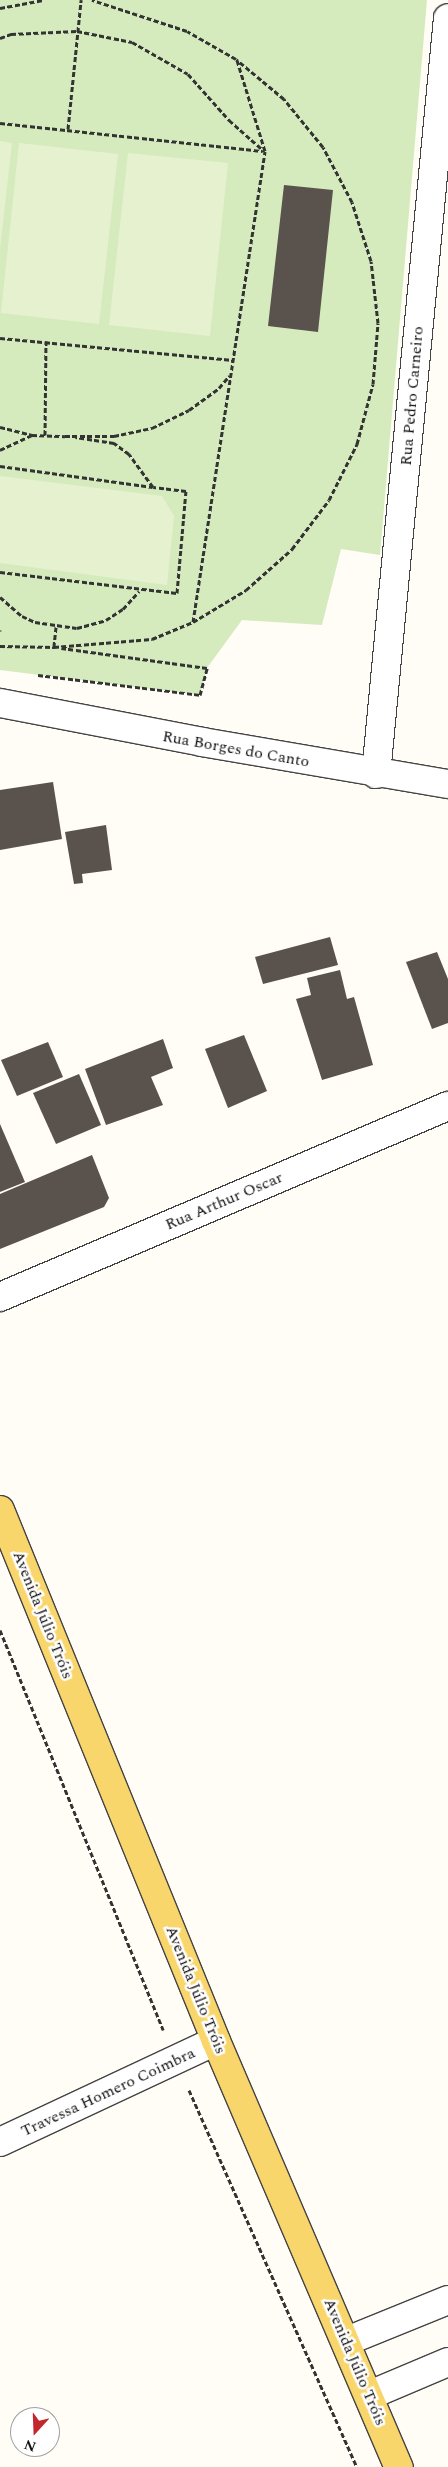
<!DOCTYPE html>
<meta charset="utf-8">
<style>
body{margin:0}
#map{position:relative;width:448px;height:2467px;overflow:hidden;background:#fffdf5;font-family:Spectral,serif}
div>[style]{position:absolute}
.green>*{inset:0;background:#d5ebbd}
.pitch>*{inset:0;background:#e6f2cf}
.building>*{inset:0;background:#5a524d}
.path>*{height:3px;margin-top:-1.5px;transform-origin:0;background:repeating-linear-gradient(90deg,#333 0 5px,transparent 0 7.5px)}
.roads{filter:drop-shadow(1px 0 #444) drop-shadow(-1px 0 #444) drop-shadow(0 1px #444) drop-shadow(0 -1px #444)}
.minor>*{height:28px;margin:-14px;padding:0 14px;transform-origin:14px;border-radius:14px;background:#fff}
.major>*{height:28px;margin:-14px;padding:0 14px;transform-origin:14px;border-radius:14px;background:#f9d66b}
span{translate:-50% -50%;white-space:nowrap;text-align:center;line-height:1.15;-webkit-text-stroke:5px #fff;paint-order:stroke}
.street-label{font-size:16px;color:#111}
.north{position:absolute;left:10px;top:2407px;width:50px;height:50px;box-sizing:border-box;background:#fff;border:1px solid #a0a0a0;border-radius:50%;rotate:200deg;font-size:14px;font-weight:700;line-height:20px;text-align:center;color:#111}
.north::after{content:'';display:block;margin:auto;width:18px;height:22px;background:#c4262e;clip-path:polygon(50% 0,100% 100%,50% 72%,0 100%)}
</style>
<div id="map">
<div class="green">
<div style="clip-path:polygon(0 0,427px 0,380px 555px,341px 549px,322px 625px,242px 620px,207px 668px,200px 695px,0 670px)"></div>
</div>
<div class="pitch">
<div style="clip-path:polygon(0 141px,12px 143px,0 249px)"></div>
<div style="clip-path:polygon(19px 143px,118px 154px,99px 324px,1px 313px)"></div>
<div style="clip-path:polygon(128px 153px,228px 163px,210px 336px,109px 325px)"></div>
<div style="clip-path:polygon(0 476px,162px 496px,174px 516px,167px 585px,0 563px)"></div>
</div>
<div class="building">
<div style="clip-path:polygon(284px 185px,333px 190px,318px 332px,268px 326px)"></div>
<div style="clip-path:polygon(53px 782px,62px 839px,0 850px,0 790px)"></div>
<div style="clip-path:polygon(106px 825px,112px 870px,82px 874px,83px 883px,74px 884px,65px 832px)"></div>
<div style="clip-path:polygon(330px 937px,338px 965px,263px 984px,255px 957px)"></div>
<div style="clip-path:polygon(437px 952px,448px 979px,448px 1023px,432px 1029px,406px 962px)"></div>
<div style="clip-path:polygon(340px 970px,347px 999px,354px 997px,373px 1065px,322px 1080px,296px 999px,311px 995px,307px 978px)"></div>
<div style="clip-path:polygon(244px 1035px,267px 1091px,228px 1108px,205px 1049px)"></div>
<div style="clip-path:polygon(163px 1039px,173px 1068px,151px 1077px,163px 1105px,106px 1125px,85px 1069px)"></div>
<div style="clip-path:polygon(48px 1042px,63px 1077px,17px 1096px,1px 1060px)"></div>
<div style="clip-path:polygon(79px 1074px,101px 1125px,56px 1144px,33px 1093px)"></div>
<div style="clip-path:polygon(0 1124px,25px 1182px,0 1192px)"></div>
<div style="clip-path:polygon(92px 1155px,109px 1198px,104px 1207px,0 1249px,0 1194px)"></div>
</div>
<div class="path">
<div style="left:0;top:8px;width:44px;rotate:-10.5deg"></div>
<div style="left:0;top:38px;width:12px;rotate:-20deg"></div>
<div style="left:11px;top:34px;width:66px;rotate:-2.6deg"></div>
<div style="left:77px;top:31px;width:56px;rotate:11.3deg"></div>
<div style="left:132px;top:42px;width:64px;rotate:29.7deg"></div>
<div style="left:188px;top:74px;width:62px;rotate:48.3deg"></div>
<div style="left:229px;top:120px;width:47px;rotate:41.5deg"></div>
<div style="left:0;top:123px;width:264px;rotate:6.1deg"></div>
<div style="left:68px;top:129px;width:130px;rotate:-84.2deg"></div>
<div style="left:0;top:338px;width:234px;rotate:5.4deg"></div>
<div style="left:0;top:427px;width:33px;rotate:14deg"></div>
<div style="left:32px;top:435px;width:33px;rotate:2deg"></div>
<div style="left:65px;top:436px;width:49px"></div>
<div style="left:114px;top:436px;width:39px;rotate:-12deg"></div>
<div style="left:152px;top:428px;width:41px;rotate:-25.9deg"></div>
<div style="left:189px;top:410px;width:37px;rotate:-36deg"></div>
<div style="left:219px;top:388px;width:16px;rotate:-50deg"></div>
<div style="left:45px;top:435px;width:94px;rotate:-89.4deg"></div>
<div style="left:0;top:450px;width:35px;rotate:-25deg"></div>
<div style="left:0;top:466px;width:154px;rotate:7.8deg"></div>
<div style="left:153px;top:487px;width:41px;rotate:-126deg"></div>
<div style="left:129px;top:454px;width:19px;rotate:-144deg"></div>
<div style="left:114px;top:443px;width:39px;rotate:-171deg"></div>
<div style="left:0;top:572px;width:178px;rotate:6.8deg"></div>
<div style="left:177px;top:593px;width:102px;rotate:-85deg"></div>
<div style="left:186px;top:491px;width:33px;rotate:-173deg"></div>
<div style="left:0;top:597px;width:29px;rotate:41deg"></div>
<div style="left:22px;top:616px;width:14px;rotate:25deg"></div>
<div style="left:35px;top:622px;width:42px;rotate:8.1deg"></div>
<div style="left:77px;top:628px;width:30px;rotate:-15deg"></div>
<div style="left:106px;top:620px;width:20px;rotate:-33deg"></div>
<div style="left:123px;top:609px;width:24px;rotate:-48deg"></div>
<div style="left:193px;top:622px;width:476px;rotate:-81.3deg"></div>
<div style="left:265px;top:151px;width:95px;rotate:-107.1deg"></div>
<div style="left:56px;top:627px;width:20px;rotate:96deg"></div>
<div style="left:54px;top:647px;width:98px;rotate:-4.7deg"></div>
<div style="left:152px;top:639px;width:44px;rotate:-22.5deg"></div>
<div style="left:193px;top:622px;width:62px;rotate:-31.1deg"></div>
<div style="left:246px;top:590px;width:62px;rotate:-41.7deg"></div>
<div style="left:292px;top:549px;width:61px;rotate:-52.9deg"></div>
<div style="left:329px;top:500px;width:63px;rotate:-63.4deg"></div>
<div style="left:357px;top:444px;width:62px;rotate:-75.1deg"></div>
<div style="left:373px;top:384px;width:61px;rotate:-85.3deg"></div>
<div style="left:378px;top:323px;width:62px;rotate:-96.4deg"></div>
<div style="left:371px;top:261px;width:62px;rotate:-107.9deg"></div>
<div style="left:352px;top:202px;width:62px;rotate:-117.8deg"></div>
<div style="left:323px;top:147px;width:62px;rotate:-129.1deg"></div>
<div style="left:284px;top:99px;width:62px;rotate:-140.2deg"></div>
<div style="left:236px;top:59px;width:56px;rotate:-150.3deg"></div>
<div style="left:187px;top:31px;width:100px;rotate:-161.9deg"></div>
<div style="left:0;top:630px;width:1px;rotate:90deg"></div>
<div style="left:0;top:646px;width:55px;rotate:1deg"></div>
<div style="left:38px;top:675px;width:163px;rotate:7deg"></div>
<div style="left:200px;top:695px;width:28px;rotate:-75deg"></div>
<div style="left:207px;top:668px;width:147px;rotate:-172.2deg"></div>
<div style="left:0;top:1630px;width:432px;rotate:67.8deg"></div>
<div style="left:189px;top:2090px;width:413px;rotate:66deg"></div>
</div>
<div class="roads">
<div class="minor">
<div style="left:0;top:703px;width:206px;rotate:10.9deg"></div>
<div style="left:202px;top:742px;width:250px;rotate:9.7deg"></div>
<div style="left:376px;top:774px;width:759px;rotate:-84.56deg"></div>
<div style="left:0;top:1297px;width:487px;rotate:-23.1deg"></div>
<div style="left:0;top:2142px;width:238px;rotate:-25.1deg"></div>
<div style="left:347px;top:2341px;width:109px;rotate:-22.1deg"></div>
<div style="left:370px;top:2395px;width:85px;rotate:-22.9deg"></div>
</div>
<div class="major">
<div style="left:0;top:1510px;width:573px;rotate:67.86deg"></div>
<div style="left:216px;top:2041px;width:464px;rotate:66.8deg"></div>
</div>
</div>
<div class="street-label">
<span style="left:412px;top:396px;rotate:-85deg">Rua Pedro Carneiro</span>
<span style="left:236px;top:749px;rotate:10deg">Rua Borges do Canto</span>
<span style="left:224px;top:1201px;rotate:-23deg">Rua Arthur Oscar</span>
<span style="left:43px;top:1615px;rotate:68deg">Avenida Júlio Tróis</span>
<span style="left:196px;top:1990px;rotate:68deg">Avenida Júlio Tróis</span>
<span style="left:108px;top:2092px;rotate:-25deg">Travessa Homero Coimbra</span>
<span style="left:355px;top:2362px;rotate:67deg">Avenida Júlio Tróis</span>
</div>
<div class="north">N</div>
</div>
